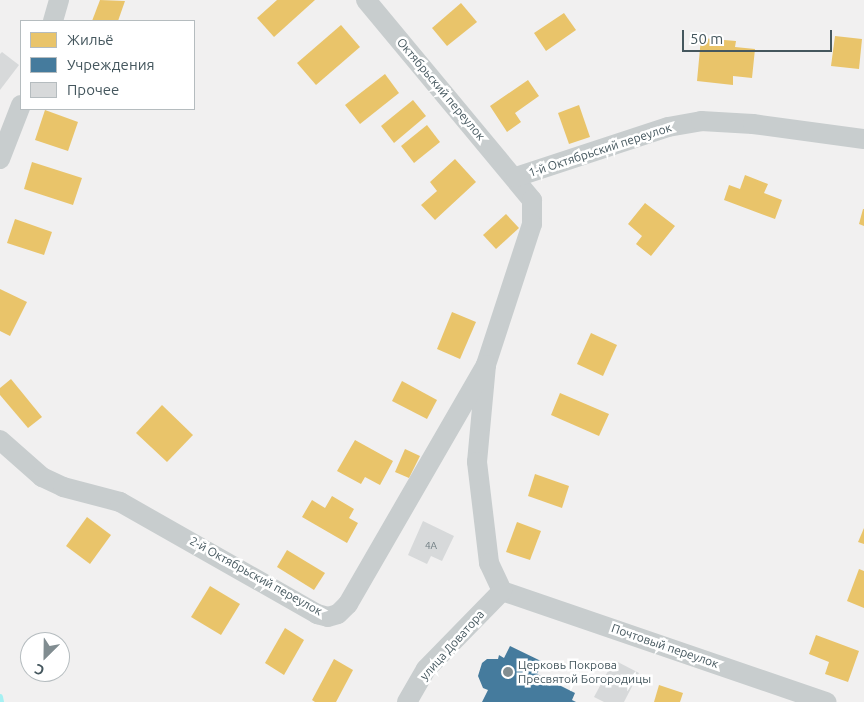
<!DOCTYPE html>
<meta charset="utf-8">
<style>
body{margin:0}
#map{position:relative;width:864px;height:702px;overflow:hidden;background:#f1f0f0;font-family:Ubuntu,sans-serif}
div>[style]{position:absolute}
.homes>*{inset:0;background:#e9c46a}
.public>*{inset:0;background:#457b9d}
.stream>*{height:6px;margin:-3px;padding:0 3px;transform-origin:3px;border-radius:3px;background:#a5f0f2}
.building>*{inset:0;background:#d7d9da}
.minor>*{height:20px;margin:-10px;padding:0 10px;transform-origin:10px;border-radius:10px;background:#c8cdce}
.dots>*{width:14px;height:14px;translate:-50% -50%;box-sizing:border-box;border:2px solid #fff;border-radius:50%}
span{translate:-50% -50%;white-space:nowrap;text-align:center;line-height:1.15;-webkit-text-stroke:5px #fff;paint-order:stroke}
.number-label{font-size:10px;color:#6b797e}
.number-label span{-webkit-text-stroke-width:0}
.street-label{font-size:12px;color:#45575e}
.poi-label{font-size:12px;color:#45575e}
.left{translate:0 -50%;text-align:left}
.legend{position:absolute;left:20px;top:20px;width:175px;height:90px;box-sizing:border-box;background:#fff;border:1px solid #b5bcbf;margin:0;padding:6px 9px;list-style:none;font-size:15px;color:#45575e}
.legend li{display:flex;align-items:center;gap:10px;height:25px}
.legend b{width:25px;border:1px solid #b5bcbf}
.north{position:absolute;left:20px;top:632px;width:50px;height:50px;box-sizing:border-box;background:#fff;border:1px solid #b5bcbf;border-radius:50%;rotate:203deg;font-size:14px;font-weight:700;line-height:20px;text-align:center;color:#45575e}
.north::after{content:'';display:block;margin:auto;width:18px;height:22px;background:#818d91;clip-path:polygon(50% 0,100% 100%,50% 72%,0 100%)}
.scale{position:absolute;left:682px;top:30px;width:150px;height:22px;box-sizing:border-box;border:2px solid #45575e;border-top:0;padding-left:6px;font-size:15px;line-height:18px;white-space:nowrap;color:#45575e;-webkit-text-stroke:4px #fff;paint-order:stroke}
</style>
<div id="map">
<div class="homes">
<div style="clip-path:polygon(100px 0,125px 1px,118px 21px,92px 21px)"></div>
<div style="clip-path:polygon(277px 0,315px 0,274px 37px,257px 18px)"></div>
<div style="clip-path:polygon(461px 3px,477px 22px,447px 46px,432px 28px)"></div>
<div style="clip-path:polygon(564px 13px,576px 30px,546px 51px,534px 33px)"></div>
<div style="clip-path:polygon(341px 25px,360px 47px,316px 85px,297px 63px)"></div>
<div style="clip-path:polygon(835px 36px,862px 39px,859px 69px,831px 66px)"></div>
<div style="clip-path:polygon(701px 38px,736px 41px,735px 47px,755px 49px,752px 78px,733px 76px,733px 85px,697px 81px)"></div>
<div style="clip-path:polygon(385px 74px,399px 93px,360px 124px,345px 105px)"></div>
<div style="clip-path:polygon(528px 80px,539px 96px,515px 113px,521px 122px,507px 132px,490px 106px)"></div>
<div style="clip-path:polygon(413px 100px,426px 116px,394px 143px,381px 126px)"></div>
<div style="clip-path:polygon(579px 105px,590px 137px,569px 144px,558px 113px)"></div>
<div style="clip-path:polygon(45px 110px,78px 122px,68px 151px,35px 140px)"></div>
<div style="clip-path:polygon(427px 125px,440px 142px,414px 163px,401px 146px)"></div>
<div style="clip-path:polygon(455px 159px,476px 182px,435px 220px,421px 205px,437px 191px,430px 182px)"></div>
<div style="clip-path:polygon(32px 162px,82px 178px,73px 205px,24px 189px)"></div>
<div style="clip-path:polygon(745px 175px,768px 184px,764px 193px,782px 200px,775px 219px,724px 200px,729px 185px,740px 189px)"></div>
<div style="clip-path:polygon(645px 203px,675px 226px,651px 256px,636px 244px,642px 236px,628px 224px)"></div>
<div style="clip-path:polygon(863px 209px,864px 209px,864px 226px,859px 224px)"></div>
<div style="clip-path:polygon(506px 214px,519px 228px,496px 249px,483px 235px)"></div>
<div style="clip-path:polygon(15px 219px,52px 232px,44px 255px,7px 243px)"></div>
<div style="clip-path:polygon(0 289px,27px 302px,10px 336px,0 331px)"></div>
<div style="clip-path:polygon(452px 312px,476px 322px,460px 359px,437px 349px)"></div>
<div style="clip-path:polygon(591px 333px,617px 345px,603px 376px,577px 364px)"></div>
<div style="clip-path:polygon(11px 379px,42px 417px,28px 428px,0 395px,0 388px)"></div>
<div style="clip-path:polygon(402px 381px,437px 400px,427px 419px,392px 401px)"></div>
<div style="clip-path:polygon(560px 393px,609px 414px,599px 436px,551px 415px)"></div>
<div style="clip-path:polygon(162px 405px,193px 435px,167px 462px,136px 433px)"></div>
<div style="clip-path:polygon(355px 440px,393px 461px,380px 485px,365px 477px,361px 484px,337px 471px)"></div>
<div style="clip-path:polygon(405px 449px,420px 456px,409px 478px,395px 472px)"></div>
<div style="clip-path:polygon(535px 474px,569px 486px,562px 508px,528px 496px)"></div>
<div style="clip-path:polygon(332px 496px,354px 509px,349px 518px,358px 523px,347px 543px,302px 517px,312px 500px,325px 508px)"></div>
<div style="clip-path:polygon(87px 517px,111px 535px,90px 564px,66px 546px)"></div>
<div style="clip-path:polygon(517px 522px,541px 531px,530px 560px,506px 552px)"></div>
<div style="clip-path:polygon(864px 528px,864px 544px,858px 542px)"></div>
<div style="clip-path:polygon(287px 550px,325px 573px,314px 590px,277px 567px)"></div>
<div style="clip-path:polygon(859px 569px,864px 571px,864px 608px,847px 601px)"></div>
<div style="clip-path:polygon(210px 586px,240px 604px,221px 635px,191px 617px)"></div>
<div style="clip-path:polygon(285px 628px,304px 640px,284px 675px,265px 663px)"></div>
<div style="clip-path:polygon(816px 635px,859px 651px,848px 682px,825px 674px,829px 662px,809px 654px)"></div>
<div style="clip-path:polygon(334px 659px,353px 670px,336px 702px,315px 702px,312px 700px)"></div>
<div style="clip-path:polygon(659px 685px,683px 693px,680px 702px,654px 702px)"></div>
</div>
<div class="public">
<div style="clip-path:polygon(510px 646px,543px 662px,537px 674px,575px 693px,572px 700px,576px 702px,482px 702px,488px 690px,483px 688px,478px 676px,482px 663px,487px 659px,498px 659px,499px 655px,504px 658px)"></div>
</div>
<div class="stream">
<div style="left:0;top:697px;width:5px;rotate:79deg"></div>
</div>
<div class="building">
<div style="clip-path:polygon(2px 52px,19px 65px,0 90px,0 54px)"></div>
<div style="clip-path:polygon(423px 521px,454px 536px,442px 561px,431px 556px,427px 564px,408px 555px)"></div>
<div style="clip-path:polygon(614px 660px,639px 673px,624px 702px,604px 702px,594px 697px)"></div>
</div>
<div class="minor">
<div style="left:366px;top:0;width:260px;rotate:50.3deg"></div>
<div style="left:532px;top:200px;width:24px;rotate:90deg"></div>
<div style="left:532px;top:224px;width:148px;rotate:108.1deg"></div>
<div style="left:486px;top:365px;width:97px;rotate:95.3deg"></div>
<div style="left:477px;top:462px;width:102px;rotate:83.2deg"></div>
<div style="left:489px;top:563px;width:31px;rotate:65deg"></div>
<div style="left:53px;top:21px;width:22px;rotate:-74deg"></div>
<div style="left:0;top:159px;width:58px;rotate:-68.7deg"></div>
<div style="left:516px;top:177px;width:160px;rotate:-18.2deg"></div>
<div style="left:668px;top:127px;width:34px;rotate:-10deg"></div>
<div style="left:701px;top:121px;width:52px;rotate:3.3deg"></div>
<div style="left:753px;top:124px;width:112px;rotate:7.7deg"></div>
<div style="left:0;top:440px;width:56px;rotate:41.4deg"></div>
<div style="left:42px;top:477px;width:23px;rotate:25deg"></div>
<div style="left:63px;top:487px;width:59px;rotate:14.7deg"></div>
<div style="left:120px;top:502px;width:227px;rotate:29.6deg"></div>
<div style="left:317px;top:614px;width:11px;rotate:15deg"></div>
<div style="left:328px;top:617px;width:10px;rotate:-17deg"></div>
<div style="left:338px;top:614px;width:14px;rotate:-45deg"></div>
<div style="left:348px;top:604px;width:276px;rotate:-60deg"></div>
<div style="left:502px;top:591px;width:343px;rotate:18.9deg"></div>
<div style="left:407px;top:702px;width:38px;rotate:-60deg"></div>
<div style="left:426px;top:669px;width:109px;rotate:-45.7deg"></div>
</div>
<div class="dots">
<div style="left:508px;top:672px;background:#818d91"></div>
</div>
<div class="number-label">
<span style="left:431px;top:546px">4А</span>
</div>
<div class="street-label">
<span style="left:441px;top:89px;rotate:50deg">Октябрьский переулок</span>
<span style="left:600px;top:150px;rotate:-18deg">1-й Октябрьский переулок</span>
<span style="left:256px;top:576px;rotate:29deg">2-й Октябрьский переулок</span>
<span style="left:452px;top:645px;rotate:-48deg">улица Доватора</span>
<span style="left:665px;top:646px;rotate:19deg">Почтовый переулок</span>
</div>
<div class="poi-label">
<span class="left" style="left:518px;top:672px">Церковь Покрова<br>Пресвятой Богородицы</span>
</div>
<ul class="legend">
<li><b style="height:14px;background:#e9c46a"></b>Жильё</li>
<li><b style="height:14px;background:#457b9d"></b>Учреждения</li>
<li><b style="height:14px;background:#d7d9da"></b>Прочее</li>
</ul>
<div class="north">С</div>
<div class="scale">50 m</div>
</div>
